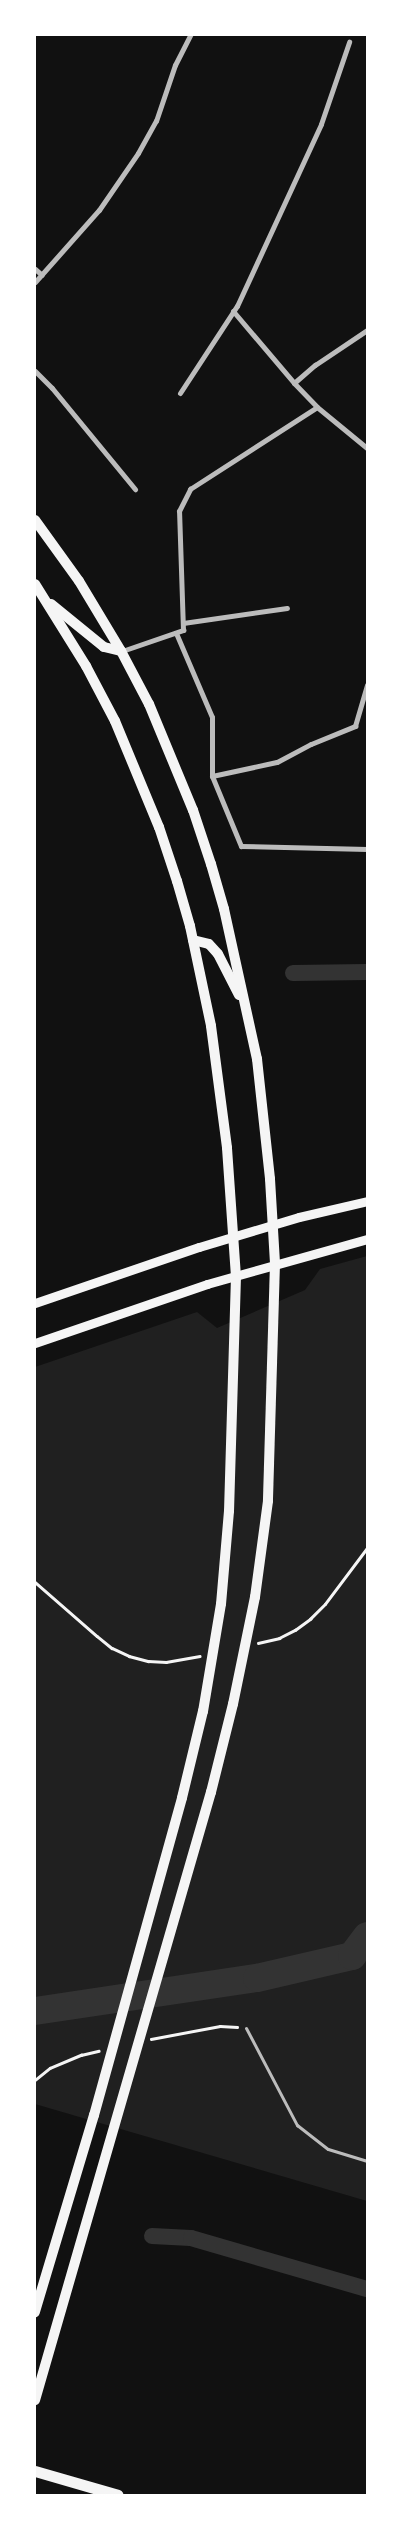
<!DOCTYPE html>
<style>
body{margin:0}
#map{position:relative;width:402px;height:2530px;overflow:hidden;background:#111;font-family:"Asap Condensed",sans-serif}
div>[style]{position:absolute}
.green>*{inset:0;background:#202020}
.canal>*{height:16px;margin:-8px;padding:0 8px;transform-origin:8px;border-radius:8px;background:#333}
.river>*{height:28px;margin:-14px;padding:0 14px;transform-origin:14px;border-radius:14px;background:#333}
.path>*{height:2.5px;margin:-1.25px;padding:0 1.25px;transform-origin:1.25px;border-radius:1.25px;background:#f5f5f5}
.service>*{height:3px;margin:-1.5px;padding:0 1.5px;transform-origin:1.5px;border-radius:1.5px;background:#bcbcbc}
.minor>*{height:5px;margin:-2.5px;padding:0 2.5px;transform-origin:2.5px;border-radius:2.5px;background:#bcbcbc}
.secondary>*{height:9px;margin:-4.5px;padding:0 4.5px;transform-origin:4.5px;border-radius:4.5px;background:#f5f5f5}
.primary>*{height:10px;margin:-5px;padding:0 5px;transform-origin:5px;border-radius:5px;background:#f5f5f5}
.motorway>*{height:11px;margin:-5.5px;padding:0 5.5px;transform-origin:5.5px;border-radius:5.5px;background:#f5f5f5}
span{translate:-50% -50%;white-space:nowrap;text-align:center;line-height:1.15;-webkit-text-stroke:4px #fff;paint-order:stroke}
.frame{position:absolute;inset:0;border:36px solid #fff;pointer-events:none}
</style>
<div id="map">
<div class="green">
<div style="clip-path:polygon(367px 1256px,367px 2201px,35px 2104px,35px 1367px,197px 1312px,217px 1328px,305px 1290px,320px 1269px)"></div>
</div>
<div class="canal">
<div style="left:293px;top:973px;width:74px;rotate:-0.8deg"></div>
<div style="left:152px;top:2236px;width:39px;rotate:3deg"></div>
<div style="left:191px;top:2238px;width:183px;rotate:16.2deg"></div>
</div>
<div class="river">
<div style="left:35px;top:2011px;width:224px;rotate:-8.5deg"></div>
<div style="left:257px;top:1978px;width:98px;rotate:-13deg"></div>
<div style="left:352px;top:1956px;width:25px;rotate:-53deg"></div>
</div>
<div class="path">
<div style="left:35px;top:1582px;width:82px;rotate:41.1deg"></div>
<div style="left:97px;top:1636px;width:19px;rotate:39deg"></div>
<div style="left:112px;top:1648px;width:19px;rotate:25deg"></div>
<div style="left:129px;top:1656px;width:20px;rotate:15deg"></div>
<div style="left:148px;top:1661px;width:18px;rotate:3deg"></div>
<div style="left:166px;top:1662px;width:34px;rotate:-10deg"></div>
<div style="left:258px;top:1643px;width:22px;rotate:-13deg"></div>
<div style="left:279px;top:1638px;width:18px;rotate:-27deg"></div>
<div style="left:295px;top:1630px;width:19px;rotate:-36deg"></div>
<div style="left:310px;top:1619px;width:21px;rotate:-45deg"></div>
<div style="left:325px;top:1604px;width:70px;rotate:-53.1deg"></div>
<div style="left:151px;top:2039px;width:70px;rotate:-10.7deg"></div>
<div style="left:220px;top:2026px;width:17px;rotate:3deg"></div>
<div style="left:35px;top:2080px;width:19px;rotate:-39deg"></div>
<div style="left:50px;top:2068px;width:34px;rotate:-23deg"></div>
<div style="left:81px;top:2055px;width:18px;rotate:-13deg"></div>
</div>
<div class="service">
<div style="left:246px;top:2028px;width:110px;rotate:62.3deg"></div>
<div style="left:297px;top:2125px;width:39px;rotate:38deg"></div>
<div style="left:328px;top:2149px;width:41px;rotate:17.1deg"></div>
</div>
<div class="minor">
<div style="left:35px;top:269px;width:9px;rotate:41deg"></div>
<div style="left:35px;top:282px;width:96px;rotate:-48.4deg"></div>
<div style="left:99px;top:210px;width:69px;rotate:-55.6deg"></div>
<div style="left:138px;top:153px;width:37px;rotate:-61deg"></div>
<div style="left:156px;top:121px;width:59px;rotate:-71.3deg"></div>
<div style="left:175px;top:65px;width:34px;rotate:-63deg"></div>
<div style="left:233px;top:311px;width:94px;rotate:49.7deg"></div>
<div style="left:294px;top:383px;width:28px;rotate:-41deg"></div>
<div style="left:315px;top:365px;width:63px;rotate:-33.9deg"></div>
<div style="left:35px;top:371px;width:24px;rotate:45deg"></div>
<div style="left:52px;top:388px;width:131px;rotate:50.6deg"></div>
<div style="left:294px;top:383px;width:33px;rotate:46deg"></div>
<div style="left:317px;top:407px;width:65px;rotate:39.4deg"></div>
<div style="left:180px;top:393px;width:104px;rotate:-56.8deg"></div>
<div style="left:237px;top:306px;width:200px;rotate:-65.2deg"></div>
<div style="left:321px;top:124px;width:87px;rotate:-71.1deg"></div>
<div style="left:183px;top:623px;width:105px;rotate:-8.2deg"></div>
<div style="left:176px;top:633px;width:91px;rotate:66.8deg"></div>
<div style="left:212px;top:717px;width:59px;rotate:90deg"></div>
<div style="left:212px;top:776px;width:76px;rotate:67.5deg"></div>
<div style="left:241px;top:846px;width:126px;rotate:1.4deg"></div>
<div style="left:122px;top:651px;width:65px;rotate:-19deg"></div>
<div style="left:183px;top:630px;width:119px;rotate:-91.9deg"></div>
<div style="left:179px;top:511px;width:25px;rotate:-63deg"></div>
<div style="left:190px;top:489px;width:151px;rotate:-32.8deg"></div>
<div style="left:212px;top:776px;width:66px;rotate:-12.2deg"></div>
<div style="left:277px;top:762px;width:38px;rotate:-28deg"></div>
<div style="left:311px;top:744px;width:48px;rotate:-22.2deg"></div>
<div style="left:355px;top:726px;width:43px;rotate:-73.7deg"></div>
</div>
<div class="secondary">
<div style="left:35px;top:1303px;width:173px;rotate:-18.9deg"></div>
<div style="left:199px;top:1247px;width:104px;rotate:-16.7deg"></div>
<div style="left:299px;top:1217px;width:70px;rotate:-13.2deg"></div>
<div style="left:35px;top:1343px;width:182px;rotate:-18.9deg"></div>
<div style="left:207px;top:1284px;width:166px;rotate:-15.7deg"></div>
</div>
<div class="primary">
<div style="left:35px;top:520px;width:75px;rotate:54.2deg"></div>
<div style="left:79px;top:581px;width:82px;rotate:59deg"></div>
<div style="left:121px;top:651px;width:60px;rotate:62.2deg"></div>
<div style="left:149px;top:704px;width:115px;rotate:67.5deg"></div>
<div style="left:193px;top:810px;width:57px;rotate:71.6deg"></div>
<div style="left:211px;top:864px;width:47px;rotate:73.9deg"></div>
<div style="left:224px;top:909px;width:154px;rotate:77.6deg"></div>
<div style="left:257px;top:1059px;width:121px;rotate:83.8deg"></div>
<div style="left:270px;top:1179px;width:84px;rotate:86.6deg"></div>
<div style="left:275px;top:1263px;width:238px;rotate:91.7deg"></div>
<div style="left:268px;top:1501px;width:97px;rotate:97.7deg"></div>
<div style="left:255px;top:1597px;width:109px;rotate:101.6deg"></div>
<div style="left:233px;top:1704px;width:91px;rotate:104deg"></div>
<div style="left:211px;top:1792px;width:633px;rotate:106.14deg"></div>
<div style="left:35px;top:584px;width:97px;rotate:58.1deg"></div>
<div style="left:86px;top:666px;width:62px;rotate:62.2deg"></div>
<div style="left:115px;top:721px;width:115px;rotate:67.5deg"></div>
<div style="left:159px;top:827px;width:57px;rotate:71.6deg"></div>
<div style="left:177px;top:881px;width:47px;rotate:73.9deg"></div>
<div style="left:190px;top:926px;width:102px;rotate:78.1deg"></div>
<div style="left:211px;top:1026px;width:123px;rotate:82.5deg"></div>
<div style="left:227px;top:1148px;width:128px;rotate:86deg"></div>
<div style="left:236px;top:1276px;width:235px;rotate:91.7deg"></div>
<div style="left:229px;top:1511px;width:93px;rotate:94.9deg"></div>
<div style="left:221px;top:1604px;width:109px;rotate:99.5deg"></div>
<div style="left:203px;top:1711px;width:89px;rotate:103.6deg"></div>
<div style="left:182px;top:1798px;width:329px;rotate:105.5deg"></div>
<div style="left:94px;top:2115px;width:206px;rotate:106.7deg"></div>
<div style="left:51px;top:604px;width:68px;rotate:39.1deg"></div>
<div style="left:104px;top:647px;width:17px;rotate:13deg"></div>
<div style="left:193px;top:940px;width:16px;rotate:14deg"></div>
<div style="left:209px;top:944px;width:13px;rotate:48deg"></div>
<div style="left:218px;top:954px;width:46px;rotate:62.9deg"></div>
</div>
<div class="motorway">
<div style="left:35px;top:2471px;width:86px;rotate:16.1deg"></div>
</div>
<div class="frame"></div>
</div>
